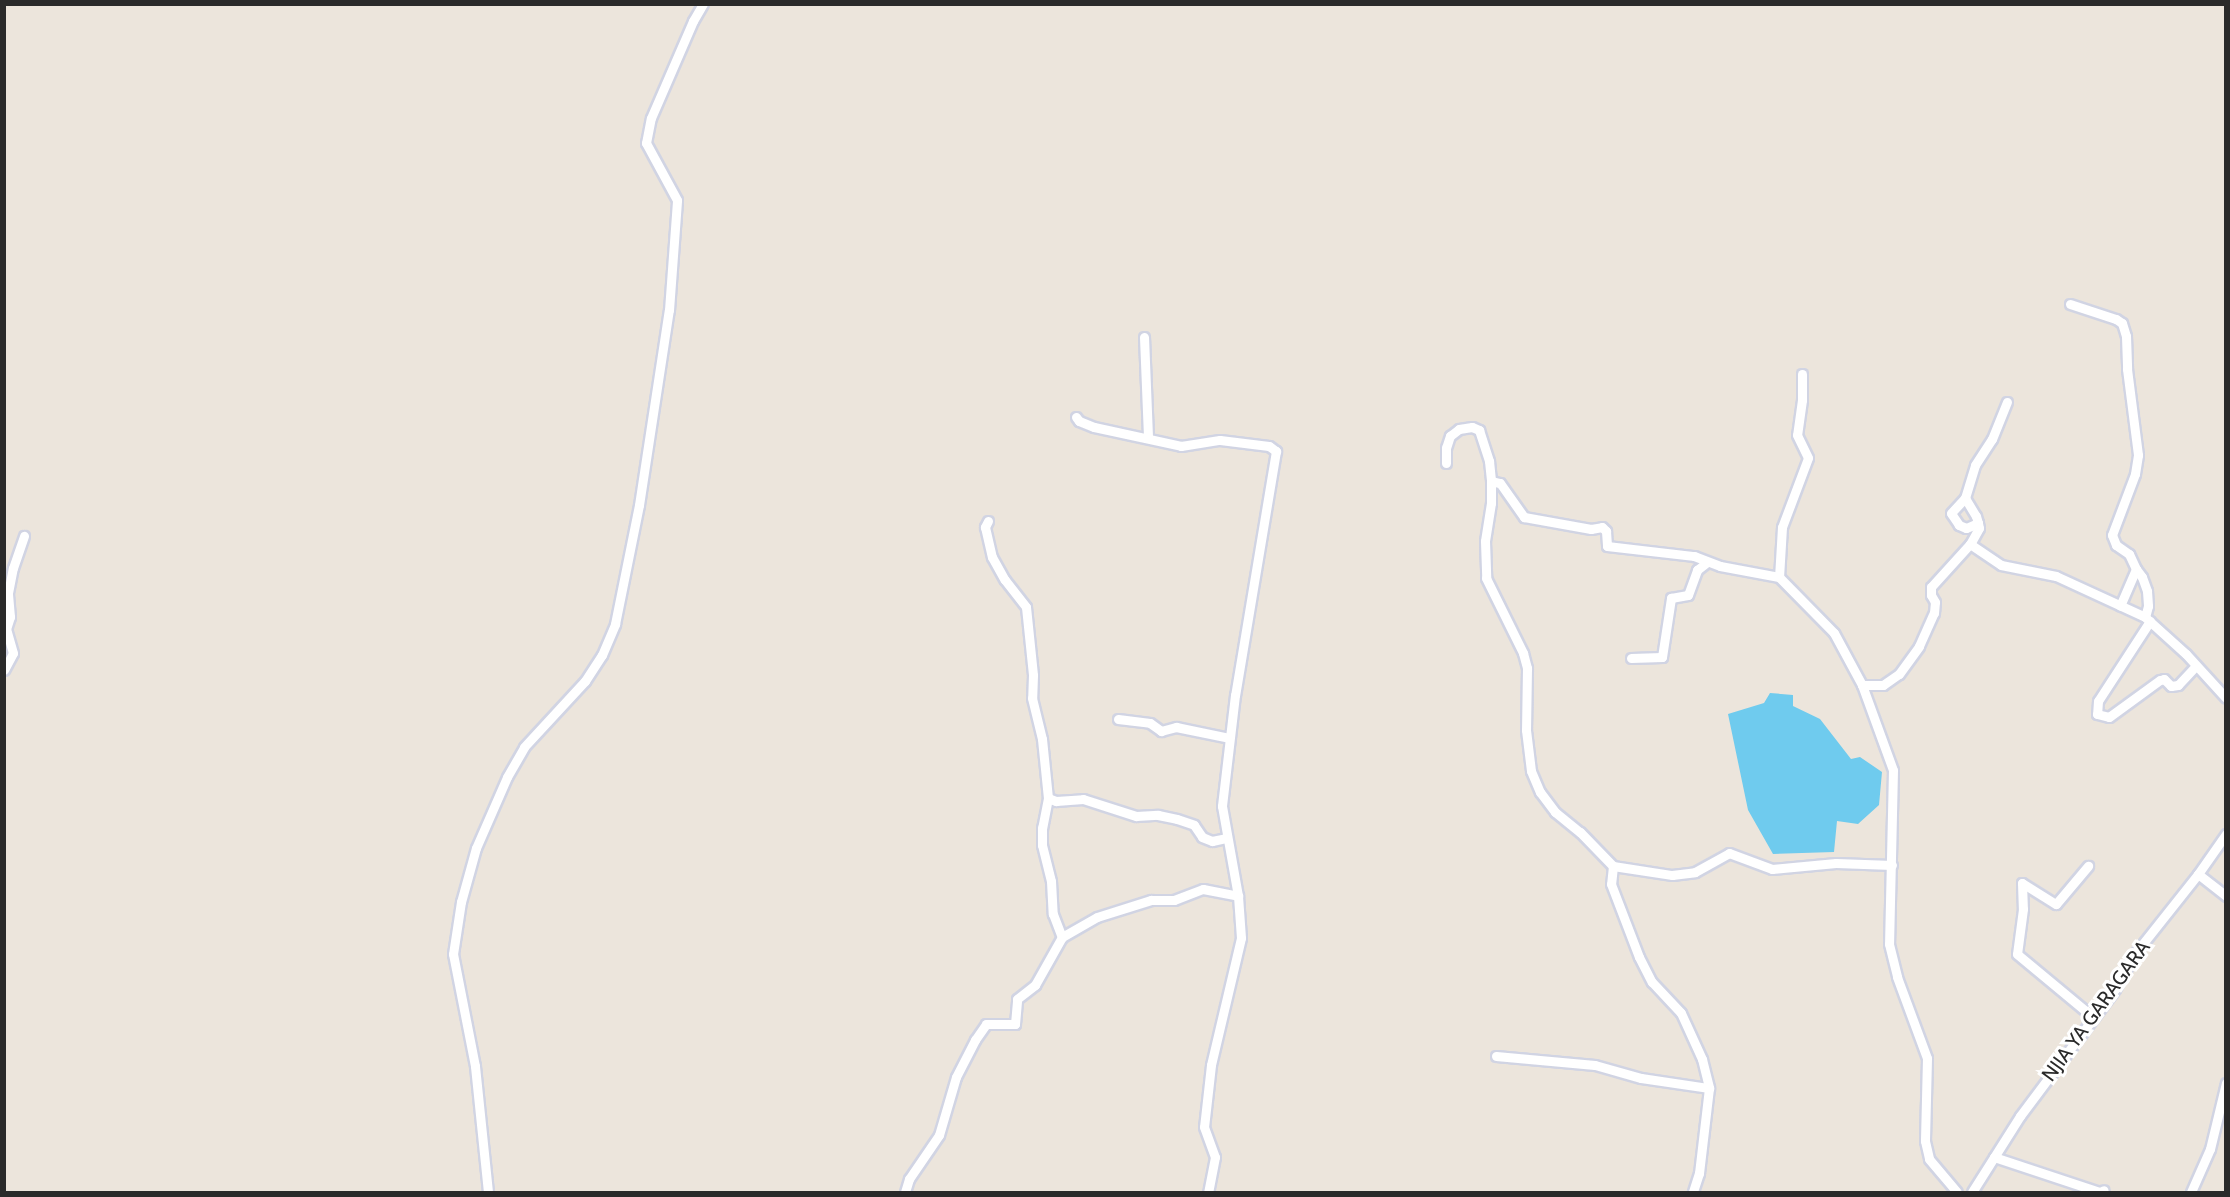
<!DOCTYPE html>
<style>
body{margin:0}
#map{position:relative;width:2230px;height:1197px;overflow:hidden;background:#ece5dc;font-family:Cabin,sans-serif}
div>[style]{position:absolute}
.water>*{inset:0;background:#6fcbee}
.roads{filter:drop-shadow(2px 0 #d1d4e3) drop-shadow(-2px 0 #d1d4e3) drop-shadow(0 2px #d1d4e3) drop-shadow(0 -2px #d1d4e3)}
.minor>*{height:9px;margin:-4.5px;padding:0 4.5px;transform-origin:4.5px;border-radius:4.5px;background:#fff}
span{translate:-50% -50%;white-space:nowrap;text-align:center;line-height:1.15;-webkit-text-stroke:6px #fff;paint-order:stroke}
.street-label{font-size:20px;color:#2a2a2a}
.frame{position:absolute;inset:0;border:6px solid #2a2a2a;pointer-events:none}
</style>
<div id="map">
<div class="water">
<div style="clip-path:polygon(1770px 693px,1793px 695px,1793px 706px,1820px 719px,1851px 759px,1860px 757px,1882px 772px,1879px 805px,1858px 824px,1837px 821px,1834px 852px,1773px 854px,1748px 810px,1728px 714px,1764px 703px)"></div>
</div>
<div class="roads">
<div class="minor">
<div style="left:2070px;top:304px;width:48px;rotate:18.1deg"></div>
<div style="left:2116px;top:319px;width:7px;rotate:34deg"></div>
<div style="left:2122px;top:323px;width:14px;rotate:73deg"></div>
<div style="left:2126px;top:336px;width:33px;rotate:88deg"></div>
<div style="left:2127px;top:369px;width:87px;rotate:82.7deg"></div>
<div style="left:2138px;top:455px;width:19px;rotate:99deg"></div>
<div style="left:2135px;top:474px;width:65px;rotate:110.7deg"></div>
<div style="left:2112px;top:535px;width:11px;rotate:68deg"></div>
<div style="left:2116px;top:545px;width:16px;rotate:35deg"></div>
<div style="left:2129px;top:554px;width:17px;rotate:65deg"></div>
<div style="left:2136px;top:569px;width:40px;rotate:113.4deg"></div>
<div style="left:1144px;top:337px;width:100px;rotate:87.7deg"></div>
<div style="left:1802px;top:374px;width:26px;rotate:90deg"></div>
<div style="left:1802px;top:400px;width:35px;rotate:98deg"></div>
<div style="left:1797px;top:435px;width:25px;rotate:64deg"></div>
<div style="left:1808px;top:458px;width:74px;rotate:110.6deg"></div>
<div style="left:1782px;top:527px;width:50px;rotate:93.4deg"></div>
<div style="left:1779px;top:577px;width:78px;rotate:45.5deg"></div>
<div style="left:1834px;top:633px;width:59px;rotate:61.7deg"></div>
<div style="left:1862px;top:685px;width:90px;rotate:70deg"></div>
<div style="left:1893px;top:770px;width:174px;rotate:91.3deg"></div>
<div style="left:1889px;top:944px;width:34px;rotate:76deg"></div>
<div style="left:1897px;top:977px;width:86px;rotate:69.7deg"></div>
<div style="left:1927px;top:1058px;width:83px;rotate:91.4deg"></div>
<div style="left:1925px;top:1141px;width:18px;rotate:77deg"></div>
<div style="left:1929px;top:1159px;width:43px;rotate:49.7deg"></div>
<div style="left:1076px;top:417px;width:5px;rotate:53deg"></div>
<div style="left:1079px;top:421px;width:16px;rotate:22deg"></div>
<div style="left:1094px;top:427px;width:89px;rotate:12.3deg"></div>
<div style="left:1181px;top:446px;width:39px;rotate:-9deg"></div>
<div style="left:1220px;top:440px;width:49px;rotate:7deg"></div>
<div style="left:1269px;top:446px;width:9px;rotate:36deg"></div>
<div style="left:1276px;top:451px;width:247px;rotate:99.5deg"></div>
<div style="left:1235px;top:695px;width:112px;rotate:96.7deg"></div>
<div style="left:1222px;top:806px;width:91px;rotate:79.9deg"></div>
<div style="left:1238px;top:896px;width:42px;rotate:85.9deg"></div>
<div style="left:1241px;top:938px;width:130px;rotate:103.3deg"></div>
<div style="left:1211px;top:1065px;width:62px;rotate:96.4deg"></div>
<div style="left:1204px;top:1127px;width:32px;rotate:70deg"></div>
<div style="left:1215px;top:1157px;width:36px;rotate:101deg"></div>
<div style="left:1446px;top:463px;width:15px;rotate:-90deg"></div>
<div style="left:1446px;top:448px;width:13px;rotate:-72deg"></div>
<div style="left:1450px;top:436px;width:11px;rotate:-38deg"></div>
<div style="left:1459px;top:429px;width:13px;rotate:-9deg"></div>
<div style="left:1472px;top:427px;width:8px;rotate:23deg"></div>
<div style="left:1479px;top:430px;width:33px;rotate:72deg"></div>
<div style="left:1489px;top:461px;width:20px;rotate:84deg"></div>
<div style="left:1491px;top:481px;width:22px;rotate:90deg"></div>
<div style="left:1491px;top:503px;width:38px;rotate:99deg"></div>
<div style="left:1485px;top:541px;width:37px;rotate:88deg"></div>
<div style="left:1486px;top:578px;width:84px;rotate:63.7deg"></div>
<div style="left:1523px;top:653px;width:16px;rotate:75deg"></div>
<div style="left:1527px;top:668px;width:62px;rotate:90.9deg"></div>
<div style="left:1526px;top:730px;width:41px;rotate:83deg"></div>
<div style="left:1531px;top:771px;width:23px;rotate:67deg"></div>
<div style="left:1540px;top:792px;width:25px;rotate:53deg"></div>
<div style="left:1555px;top:812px;width:32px;rotate:39deg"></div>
<div style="left:1580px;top:832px;width:47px;rotate:45.9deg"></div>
<div style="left:1613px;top:866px;width:18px;rotate:96deg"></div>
<div style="left:1611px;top:884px;width:78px;rotate:69deg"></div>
<div style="left:1639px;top:957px;width:28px;rotate:63deg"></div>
<div style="left:1652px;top:982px;width:42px;rotate:46.9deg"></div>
<div style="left:1681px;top:1013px;width:51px;rotate:65.5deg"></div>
<div style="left:1702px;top:1059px;width:30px;rotate:76deg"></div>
<div style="left:1709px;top:1088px;width:86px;rotate:96.7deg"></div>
<div style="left:1699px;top:1173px;width:20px;rotate:108deg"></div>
<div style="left:1491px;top:481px;width:9px;rotate:13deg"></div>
<div style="left:1500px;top:483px;width:42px;rotate:54.8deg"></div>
<div style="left:1524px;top:517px;width:68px;rotate:10.2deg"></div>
<div style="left:1591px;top:529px;width:11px;rotate:-10deg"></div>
<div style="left:1602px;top:527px;width:6px;rotate:45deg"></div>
<div style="left:1606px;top:531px;width:15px;rotate:86deg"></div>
<div style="left:1607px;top:546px;width:88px;rotate:6.6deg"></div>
<div style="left:1694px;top:556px;width:28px;rotate:21deg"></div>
<div style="left:1720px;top:566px;width:60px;rotate:10.6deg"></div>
<div style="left:1965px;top:498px;width:34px;rotate:-73deg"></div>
<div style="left:1975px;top:465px;width:31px;rotate:-57deg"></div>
<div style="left:1992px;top:439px;width:40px;rotate:-68deg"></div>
<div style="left:988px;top:521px;width:7px;rotate:117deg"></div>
<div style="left:985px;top:527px;width:31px;rotate:77deg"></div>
<div style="left:992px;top:557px;width:26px;rotate:61deg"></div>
<div style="left:1005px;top:580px;width:34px;rotate:52deg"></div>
<div style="left:1026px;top:607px;width:68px;rotate:84.1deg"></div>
<div style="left:1033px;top:675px;width:23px;rotate:92deg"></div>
<div style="left:1032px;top:698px;width:42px;rotate:76.3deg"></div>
<div style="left:1042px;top:739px;width:59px;rotate:84.2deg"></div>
<div style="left:1048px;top:798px;width:31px;rotate:101deg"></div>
<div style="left:1042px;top:828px;width:17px;rotate:90deg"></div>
<div style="left:1042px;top:845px;width:37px;rotate:76deg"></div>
<div style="left:1051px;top:881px;width:33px;rotate:87deg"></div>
<div style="left:1053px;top:914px;width:25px;rotate:69deg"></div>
<div style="left:1978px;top:523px;width:13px;rotate:157deg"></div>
<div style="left:1966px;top:528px;width:8px;rotate:-157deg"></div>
<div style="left:1959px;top:525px;width:14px;rotate:-124deg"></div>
<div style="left:1951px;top:513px;width:21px;rotate:-47deg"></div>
<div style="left:1965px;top:498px;width:21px;rotate:59deg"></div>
<div style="left:1976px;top:516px;width:7px;rotate:74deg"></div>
<div style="left:1978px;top:523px;width:5px;rotate:79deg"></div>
<div style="left:1979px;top:528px;width:18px;rotate:119deg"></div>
<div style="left:1970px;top:544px;width:37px;rotate:34deg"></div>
<div style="left:2001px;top:565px;width:56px;rotate:11.3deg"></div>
<div style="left:2056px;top:576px;width:98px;rotate:24.7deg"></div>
<div style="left:2145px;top:617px;width:55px;rotate:42.1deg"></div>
<div style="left:2186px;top:654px;width:59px;rotate:47.7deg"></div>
<div style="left:2136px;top:569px;width:10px;rotate:53deg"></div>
<div style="left:2142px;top:577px;width:15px;rotate:70deg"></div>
<div style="left:2147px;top:591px;width:15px;rotate:86deg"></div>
<div style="left:2148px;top:606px;width:11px;rotate:105deg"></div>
<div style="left:2150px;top:621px;width:95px;rotate:123deg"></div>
<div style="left:2098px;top:701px;width:13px;rotate:94deg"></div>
<div style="left:2097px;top:714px;width:12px;rotate:14deg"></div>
<div style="left:2109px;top:717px;width:63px;rotate:-36deg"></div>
<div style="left:2160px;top:680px;width:4px;rotate:-14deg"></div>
<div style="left:2164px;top:679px;width:10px;rotate:45deg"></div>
<div style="left:2171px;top:686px;width:7px;rotate:-8deg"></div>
<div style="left:2178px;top:685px;width:25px;rotate:-47deg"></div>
<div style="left:1631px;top:658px;width:31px;rotate:-2deg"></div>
<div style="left:1662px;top:657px;width:60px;rotate:-81.3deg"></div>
<div style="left:1671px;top:598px;width:17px;rotate:-10deg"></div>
<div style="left:1688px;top:595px;width:27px;rotate:-70deg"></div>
<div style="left:1697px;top:570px;width:11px;rotate:-38deg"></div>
<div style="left:4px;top:670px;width:19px;rotate:-62deg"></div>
<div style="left:13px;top:653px;width:25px;rotate:-106deg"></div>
<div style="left:6px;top:629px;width:13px;rotate:-72deg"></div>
<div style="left:10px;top:617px;width:24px;rotate:-95deg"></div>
<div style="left:8px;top:593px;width:25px;rotate:-79deg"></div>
<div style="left:13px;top:568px;width:34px;rotate:-71deg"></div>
<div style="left:1862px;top:685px;width:21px"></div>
<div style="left:1883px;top:685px;width:19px;rotate:-35deg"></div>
<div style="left:1899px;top:674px;width:34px;rotate:-54deg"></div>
<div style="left:1919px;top:646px;width:36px;rotate:-66deg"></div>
<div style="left:1934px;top:613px;width:11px;rotate:-85deg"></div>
<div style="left:1935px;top:602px;width:8px;rotate:-120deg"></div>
<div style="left:1931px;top:595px;width:8px;rotate:-90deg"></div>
<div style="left:1931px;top:587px;width:58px;rotate:-47.8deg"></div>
<div style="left:1118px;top:719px;width:32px;rotate:7deg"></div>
<div style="left:1150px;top:723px;width:14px;rotate:36deg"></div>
<div style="left:1161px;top:731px;width:16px;rotate:-15deg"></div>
<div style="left:1176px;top:727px;width:54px;rotate:11.7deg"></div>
<div style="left:1048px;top:798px;width:9px;rotate:21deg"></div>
<div style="left:1056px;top:801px;width:27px;rotate:-4deg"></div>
<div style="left:1083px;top:799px;width:56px;rotate:17.8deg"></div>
<div style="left:1136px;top:816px;width:22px;rotate:-3deg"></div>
<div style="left:1158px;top:815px;width:19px;rotate:12deg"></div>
<div style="left:1177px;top:819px;width:18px;rotate:19deg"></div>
<div style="left:1194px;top:825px;width:14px;rotate:56deg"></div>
<div style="left:1202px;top:837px;width:11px;rotate:22deg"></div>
<div style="left:1212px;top:841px;width:14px;rotate:-12deg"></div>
<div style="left:1613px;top:866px;width:60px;rotate:8.7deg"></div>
<div style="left:1672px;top:875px;width:23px;rotate:-7deg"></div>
<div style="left:1695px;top:872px;width:39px;rotate:-29deg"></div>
<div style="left:1729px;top:853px;width:46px;rotate:20.4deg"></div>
<div style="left:1772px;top:869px;width:64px;rotate:-5.4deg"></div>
<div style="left:1836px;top:863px;width:56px;rotate:2deg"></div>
<div style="left:2198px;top:874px;width:36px;rotate:38deg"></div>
<div style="left:2022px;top:883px;width:26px;rotate:88deg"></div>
<div style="left:2023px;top:909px;width:45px;rotate:97.6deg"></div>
<div style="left:2017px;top:954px;width:99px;rotate:39.7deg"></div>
<div style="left:2022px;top:883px;width:40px;rotate:32deg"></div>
<div style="left:2056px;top:904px;width:50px;rotate:-49.9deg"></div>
<div style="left:1496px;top:1056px;width:99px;rotate:5.2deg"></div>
<div style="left:1595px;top:1065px;width:48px;rotate:15.8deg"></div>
<div style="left:1641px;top:1078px;width:69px;rotate:8.4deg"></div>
<div style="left:1994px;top:1157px;width:112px;rotate:18.3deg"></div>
<div style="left:2100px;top:1192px;width:4px;rotate:-27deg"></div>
<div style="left:488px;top:1192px;width:127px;rotate:-95.9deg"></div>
<div style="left:475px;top:1066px;width:114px;rotate:-101.1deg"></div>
<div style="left:453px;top:954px;width:53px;rotate:-81.3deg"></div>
<div style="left:461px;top:902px;width:56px;rotate:-74.5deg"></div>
<div style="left:476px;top:848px;width:77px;rotate:-66.4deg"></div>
<div style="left:507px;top:777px;width:34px;rotate:-60deg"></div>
<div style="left:524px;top:747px;width:90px;rotate:-47.3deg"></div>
<div style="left:585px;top:681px;width:31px;rotate:-57deg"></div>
<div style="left:602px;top:655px;width:34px;rotate:-67deg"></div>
<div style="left:615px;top:624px;width:121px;rotate:-78.6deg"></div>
<div style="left:639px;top:505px;width:197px;rotate:-81.3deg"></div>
<div style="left:669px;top:310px;width:110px;rotate:-85.8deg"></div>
<div style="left:677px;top:200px;width:65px;rotate:-118.5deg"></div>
<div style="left:646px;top:143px;width:25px;rotate:-79deg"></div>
<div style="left:651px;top:118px;width:106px;rotate:-66.6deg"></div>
<div style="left:693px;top:21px;width:20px;rotate:-60deg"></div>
<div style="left:905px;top:1192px;width:14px;rotate:-73deg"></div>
<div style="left:909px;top:1179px;width:53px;rotate:-55.7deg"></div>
<div style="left:939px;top:1135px;width:60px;rotate:-73.7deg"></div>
<div style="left:956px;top:1077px;width:42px;rotate:-62.8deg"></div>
<div style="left:975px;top:1040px;width:19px;rotate:-55deg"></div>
<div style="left:986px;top:1024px;width:29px"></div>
<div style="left:1015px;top:1024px;width:25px;rotate:-85deg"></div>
<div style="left:1017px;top:999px;width:23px;rotate:-38deg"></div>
<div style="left:1035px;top:985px;width:55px;rotate:-60.6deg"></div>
<div style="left:1062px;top:937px;width:40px;rotate:-29.7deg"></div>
<div style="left:1097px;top:917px;width:57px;rotate:-17.5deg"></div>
<div style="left:1151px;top:900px;width:23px"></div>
<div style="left:1174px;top:900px;width:31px;rotate:-21deg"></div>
<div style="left:1203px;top:889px;width:36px;rotate:11deg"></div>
<div style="left:1972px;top:1192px;width:90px;rotate:-57.7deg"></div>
<div style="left:2020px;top:1116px;width:159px;rotate:-53.2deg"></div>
<div style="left:2115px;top:989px;width:38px;rotate:-61deg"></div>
<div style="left:2133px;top:956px;width:105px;rotate:-51.6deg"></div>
<div style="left:2198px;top:874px;width:49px;rotate:-55deg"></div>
<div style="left:2191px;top:1192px;width:47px;rotate:-66.2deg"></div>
<div style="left:2210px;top:1149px;width:68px;rotate:-76.4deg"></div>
</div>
</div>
<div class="street-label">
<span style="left:2096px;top:1011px;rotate:-54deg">NJIA YA GARAGARA</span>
</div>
<div class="frame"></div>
</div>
